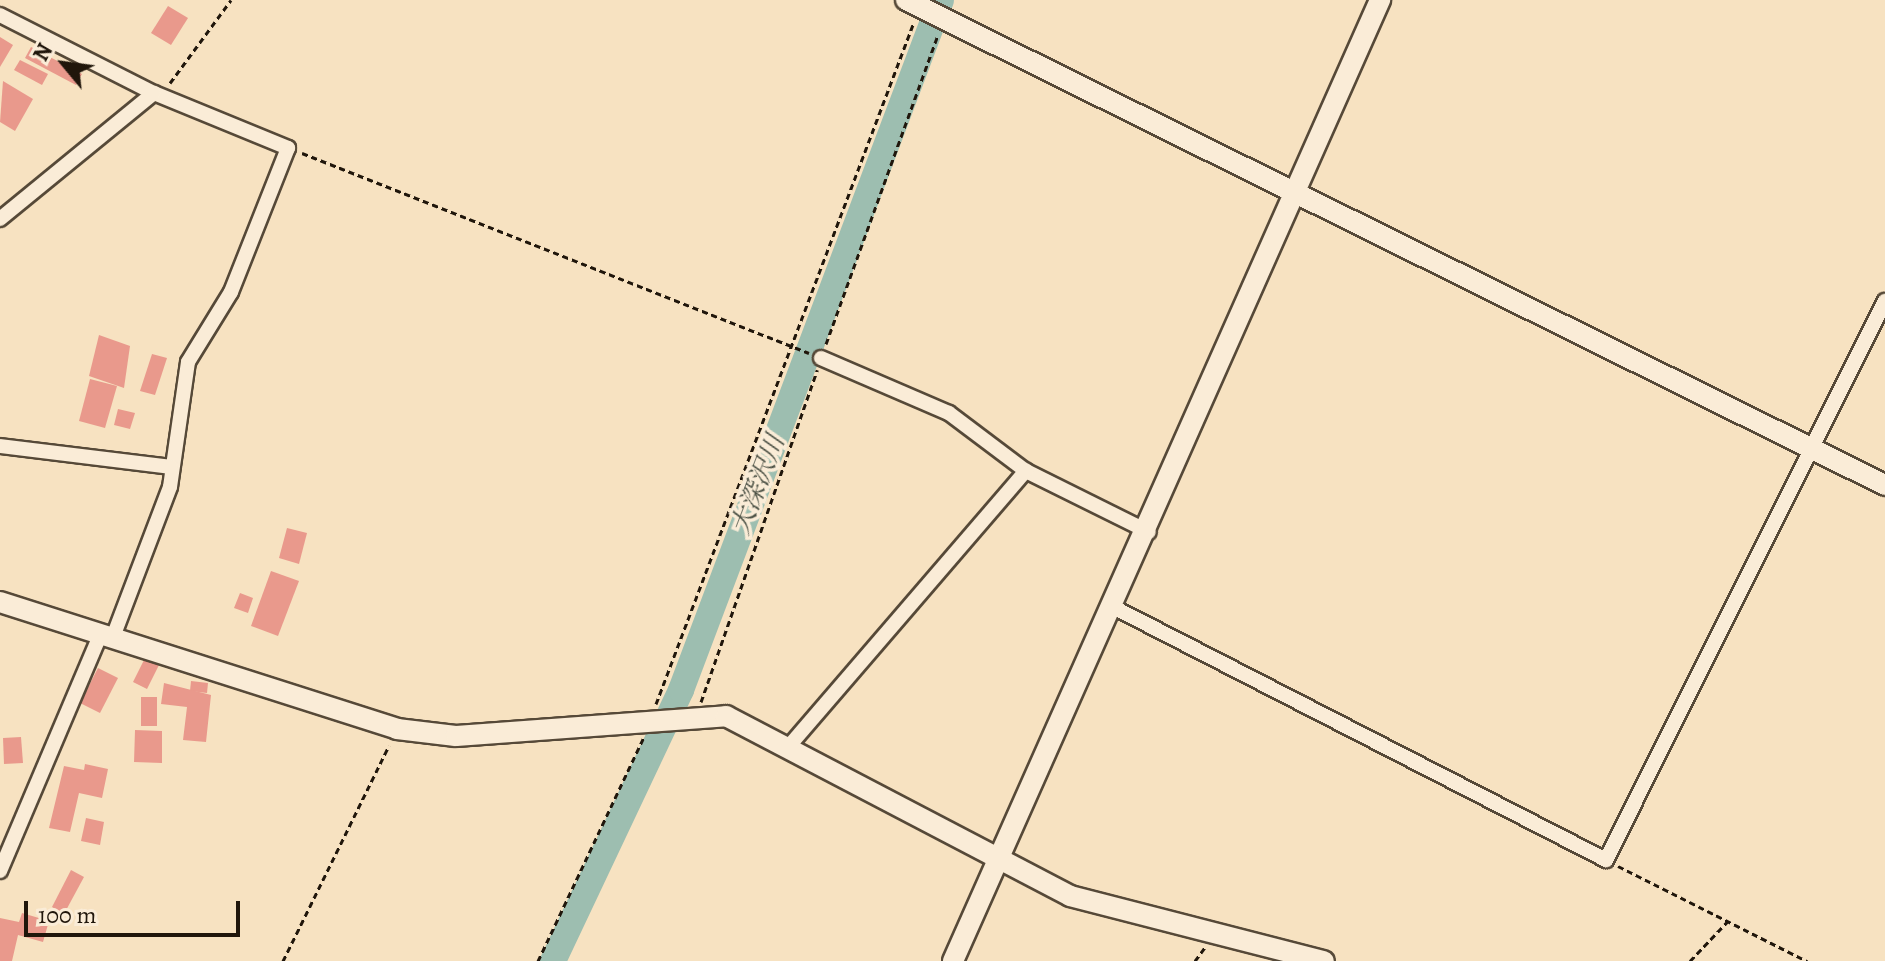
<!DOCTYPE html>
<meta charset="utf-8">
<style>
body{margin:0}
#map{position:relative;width:1885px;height:961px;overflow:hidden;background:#f7e2c1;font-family:Alegreya,"Noto Serif JP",serif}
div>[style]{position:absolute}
.river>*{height:26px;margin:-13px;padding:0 13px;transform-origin:13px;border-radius:13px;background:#9dbeb0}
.building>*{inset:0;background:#e9998c}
.path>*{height:3px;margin-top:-1.5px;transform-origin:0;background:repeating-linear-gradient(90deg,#20160b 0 6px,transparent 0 10px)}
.roads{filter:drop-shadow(2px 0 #564938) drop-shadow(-2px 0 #564938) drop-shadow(0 2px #564938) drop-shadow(0 -2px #564938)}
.street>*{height:14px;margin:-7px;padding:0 7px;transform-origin:7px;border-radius:7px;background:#faecd7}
.secondary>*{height:20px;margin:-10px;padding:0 10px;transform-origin:10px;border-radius:10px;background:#faecd7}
span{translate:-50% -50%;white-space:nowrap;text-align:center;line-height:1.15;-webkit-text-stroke:7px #faecd7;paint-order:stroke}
.water-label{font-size:26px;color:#4c5145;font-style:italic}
.north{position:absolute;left:24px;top:24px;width:80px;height:80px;-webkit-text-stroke:6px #faecd7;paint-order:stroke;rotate:299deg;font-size:22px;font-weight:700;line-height:32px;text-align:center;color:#20160b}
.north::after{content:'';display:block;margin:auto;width:28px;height:36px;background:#20160b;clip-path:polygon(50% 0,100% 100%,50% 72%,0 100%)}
.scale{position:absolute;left:24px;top:901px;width:216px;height:36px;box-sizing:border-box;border:4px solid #20160b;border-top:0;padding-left:10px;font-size:24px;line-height:28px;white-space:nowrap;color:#20160b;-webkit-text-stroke:6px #faecd7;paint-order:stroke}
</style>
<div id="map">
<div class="river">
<div style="left:553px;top:961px;width:300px;rotate:-64.7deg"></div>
<div style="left:681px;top:690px;width:737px;rotate:-69.35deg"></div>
</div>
<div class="building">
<div style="clip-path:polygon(168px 6px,188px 18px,171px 45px,151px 33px)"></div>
<div style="clip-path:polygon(0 37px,13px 45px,0 67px)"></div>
<div style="clip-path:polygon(31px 47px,82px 74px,76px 85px,25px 58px)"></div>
<div style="clip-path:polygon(20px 60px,48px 74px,42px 85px,14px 70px)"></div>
<div style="clip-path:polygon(3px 81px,33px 99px,15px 131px,0 122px)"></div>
<div style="clip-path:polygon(99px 335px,130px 346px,124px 388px,89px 376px)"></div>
<div style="clip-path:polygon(152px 354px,167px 358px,155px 395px,140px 391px)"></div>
<div style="clip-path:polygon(90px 379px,117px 386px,105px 428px,79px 421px)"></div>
<div style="clip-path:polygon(118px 409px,135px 413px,130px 429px,114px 425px)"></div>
<div style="clip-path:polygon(287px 528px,307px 533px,299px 564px,279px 558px)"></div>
<div style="clip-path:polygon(271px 571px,299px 581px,278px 636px,251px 626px)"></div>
<div style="clip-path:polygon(240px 593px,253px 598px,248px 613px,234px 608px)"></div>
<div style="clip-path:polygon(145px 658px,159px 665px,147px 689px,133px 682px)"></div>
<div style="clip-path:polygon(98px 668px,118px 678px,100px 713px,80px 703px)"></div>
<div style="clip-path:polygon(191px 681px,208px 683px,207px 693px,190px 691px)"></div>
<div style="clip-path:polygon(164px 683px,211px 695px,206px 742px,183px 740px,187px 707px,161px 704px)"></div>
<div style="clip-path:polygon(141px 697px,157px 697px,157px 726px,141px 726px)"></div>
<div style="clip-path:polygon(135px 730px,162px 731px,162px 763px,134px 762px)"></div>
<div style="clip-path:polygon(21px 737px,23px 763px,4px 764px,3px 738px)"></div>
<div style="clip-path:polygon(85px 764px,108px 769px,102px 798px,79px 793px,70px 832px,49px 828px,64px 766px,84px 770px)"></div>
<div style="clip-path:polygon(86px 818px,104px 822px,100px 845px,81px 841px)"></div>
<div style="clip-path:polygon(71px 870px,84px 877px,64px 914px,52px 907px)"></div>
<div style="clip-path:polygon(22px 913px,49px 921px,43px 942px,18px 935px,12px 961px,0 961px,0 918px,19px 922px)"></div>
</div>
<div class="path">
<div style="left:170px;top:83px;width:103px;rotate:-53.7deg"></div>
<div style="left:302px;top:153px;width:545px;rotate:21.53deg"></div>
<div style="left:826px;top:344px;width:329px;rotate:-70.1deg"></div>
<div style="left:701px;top:702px;width:352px;rotate:-70.7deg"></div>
<div style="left:656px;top:704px;width:729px;rotate:-69.28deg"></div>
<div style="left:1618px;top:866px;width:212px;rotate:26.7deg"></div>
<div style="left:283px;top:961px;width:240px;rotate:-63.8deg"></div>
<div style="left:538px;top:961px;width:248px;rotate:-64.7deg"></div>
<div style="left:1195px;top:961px;width:19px;rotate:-54deg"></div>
<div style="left:1690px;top:961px;width:55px;rotate:-46.5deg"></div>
</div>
<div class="roads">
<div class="street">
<div style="left:0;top:15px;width:173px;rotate:26.9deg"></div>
<div style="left:154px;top:93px;width:145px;rotate:22.3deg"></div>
<div style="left:288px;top:148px;width:155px;rotate:111.6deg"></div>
<div style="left:231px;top:292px;width:82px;rotate:121.6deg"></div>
<div style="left:188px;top:362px;width:126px;rotate:98.2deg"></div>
<div style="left:170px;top:487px;width:164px;rotate:110.8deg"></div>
<div style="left:0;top:219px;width:199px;rotate:-39.3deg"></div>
<div style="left:821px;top:358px;width:139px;rotate:23.3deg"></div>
<div style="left:949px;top:413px;width:96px;rotate:37deg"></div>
<div style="left:1026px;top:471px;width:137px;rotate:26.4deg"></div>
<div style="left:0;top:446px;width:172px;rotate:7deg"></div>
<div style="left:1115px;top:608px;width:552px;rotate:27.17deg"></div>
<div style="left:1606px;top:860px;width:625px;rotate:-63.48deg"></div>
<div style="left:790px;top:745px;width:362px;rotate:-49.3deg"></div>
<div style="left:0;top:871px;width:256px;rotate:-67deg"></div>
</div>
<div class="secondary">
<div style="left:906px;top:0;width:1093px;rotate:26.35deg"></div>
<div style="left:0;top:602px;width:417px;rotate:17.7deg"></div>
<div style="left:397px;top:729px;width:59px;rotate:6.8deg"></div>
<div style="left:456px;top:736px;width:271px;rotate:-4.2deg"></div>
<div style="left:726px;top:716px;width:388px;rotate:27.6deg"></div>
<div style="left:1070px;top:896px;width:262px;rotate:14.4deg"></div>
<div style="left:953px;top:961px;width:1052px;rotate:-66.04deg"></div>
</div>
</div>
<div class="water-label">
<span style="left:758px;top:485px;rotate:-69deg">大深沢川</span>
</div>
<div class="north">N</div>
<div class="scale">100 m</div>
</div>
